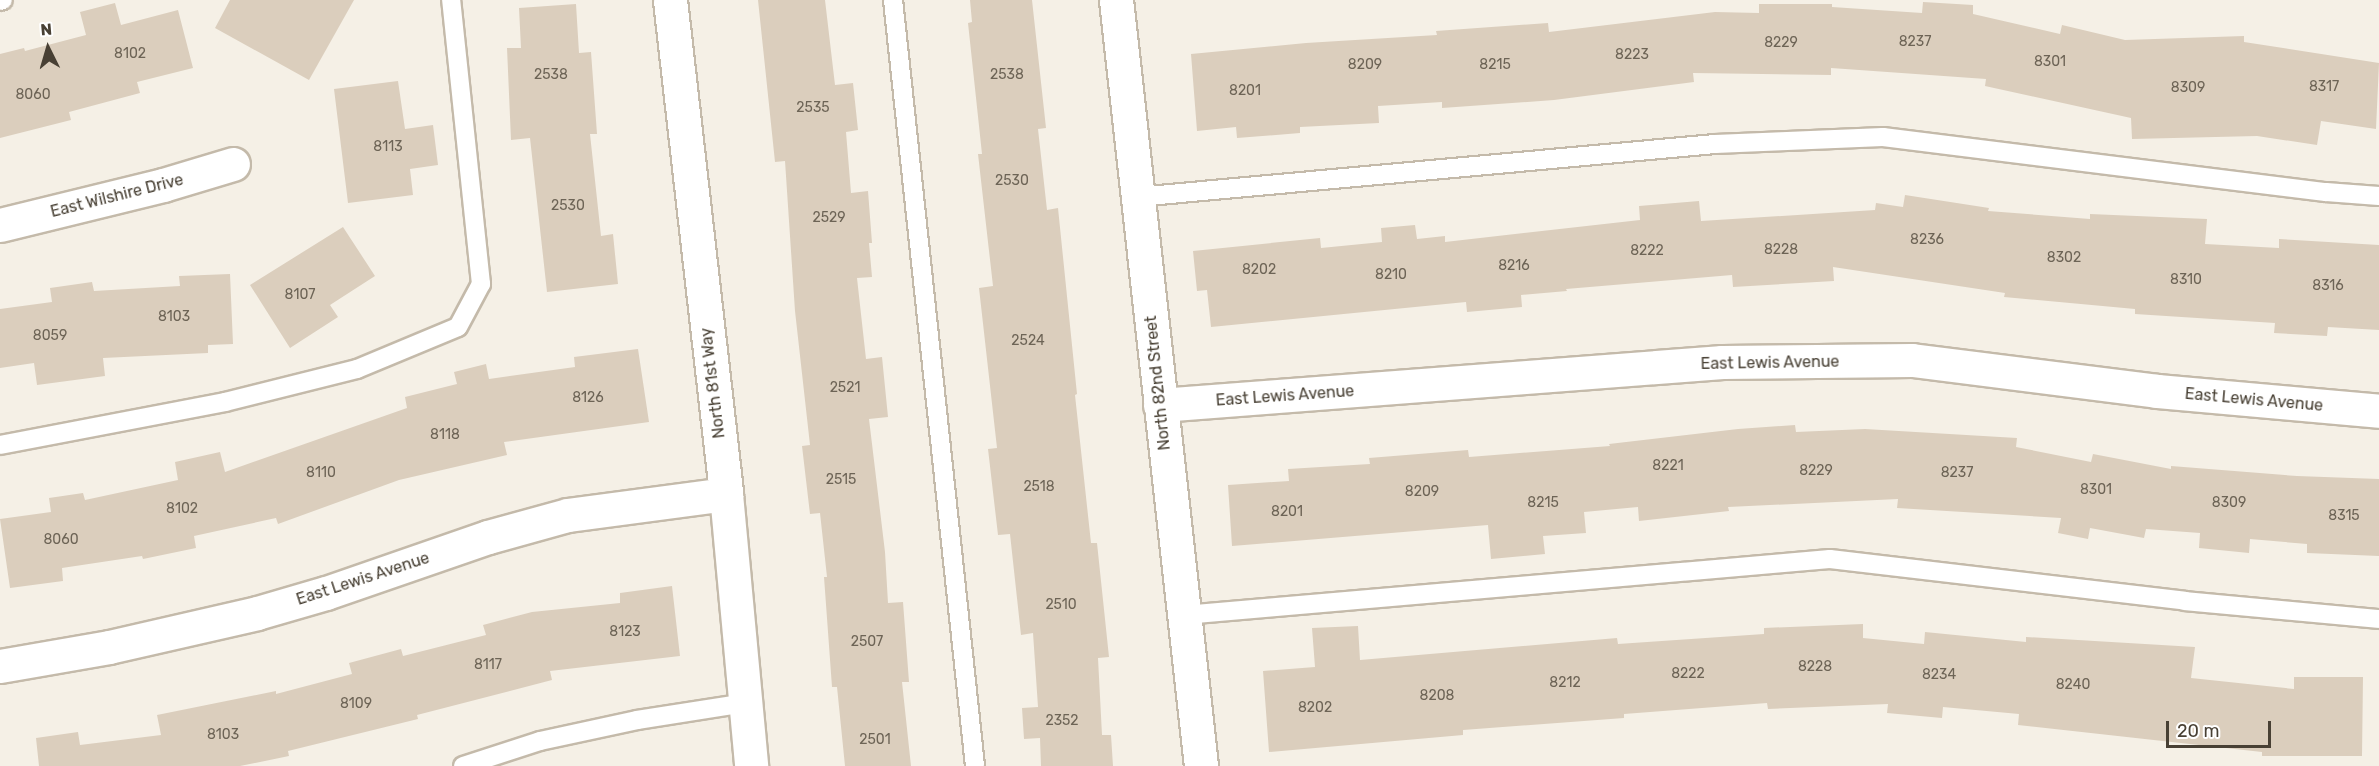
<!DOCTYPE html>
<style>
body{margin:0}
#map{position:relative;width:2379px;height:766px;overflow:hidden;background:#f5f0e6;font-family:Rubik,sans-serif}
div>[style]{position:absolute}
.building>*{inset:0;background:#dbcebd}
.roads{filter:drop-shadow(2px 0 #c4baaa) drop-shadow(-2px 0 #c4baaa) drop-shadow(0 2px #c4baaa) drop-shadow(0 -2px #c4baaa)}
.service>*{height:18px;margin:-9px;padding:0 9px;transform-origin:9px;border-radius:9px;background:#fff}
.minor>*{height:33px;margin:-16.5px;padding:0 16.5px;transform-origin:16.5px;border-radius:16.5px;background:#fff}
span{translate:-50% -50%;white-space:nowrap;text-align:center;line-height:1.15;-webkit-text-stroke:5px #fff;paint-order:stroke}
.number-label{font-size:14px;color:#6d6456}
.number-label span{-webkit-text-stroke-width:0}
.street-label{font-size:16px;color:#484034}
.north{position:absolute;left:18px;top:18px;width:60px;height:60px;-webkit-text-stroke:4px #fff;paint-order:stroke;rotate:355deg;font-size:16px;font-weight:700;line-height:24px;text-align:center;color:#484034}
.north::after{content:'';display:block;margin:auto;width:21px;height:27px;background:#484034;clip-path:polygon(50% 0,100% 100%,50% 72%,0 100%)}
.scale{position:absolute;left:2166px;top:721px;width:105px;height:27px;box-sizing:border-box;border:3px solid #484034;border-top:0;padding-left:8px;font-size:18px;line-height:21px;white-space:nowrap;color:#484034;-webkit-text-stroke:4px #fff;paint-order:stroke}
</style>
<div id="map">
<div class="building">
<div style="clip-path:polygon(230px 0,354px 0,309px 80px,215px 28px)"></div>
<div style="clip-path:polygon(758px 0,825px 0,835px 85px,853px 83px,858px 130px,846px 132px,851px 193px,868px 191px,872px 243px,869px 243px,872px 277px,857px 278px,866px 359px,882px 357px,888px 417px,869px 419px,885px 552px,888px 603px,903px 602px,909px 682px,902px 682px,911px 766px,845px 766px,837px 687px,832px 687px,824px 577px,827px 577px,820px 513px,810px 514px,802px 446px,810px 445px,795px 311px,785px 161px,775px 162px)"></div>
<div style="clip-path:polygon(970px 0,1032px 0,1046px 128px,1038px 129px,1047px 210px,1058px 208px,1077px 394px,1075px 395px,1091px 543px,1097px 543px,1109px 657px,1098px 658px,1102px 735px,1111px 735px,1113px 766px,1041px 766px,1040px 738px,1024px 739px,1022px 708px,1038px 707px,1033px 633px,1021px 635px,1010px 534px,998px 535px,988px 449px,997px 448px,979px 288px,993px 286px,978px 154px,982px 154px,968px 23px,972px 22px)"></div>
<div style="clip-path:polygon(1923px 2px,1973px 5px,1973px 14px,2060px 34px,2062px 25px,2125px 40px,2244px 36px,2244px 42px,2379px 63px,2376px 129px,2321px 121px,2317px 145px,2257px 136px,2132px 139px,2131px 118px,1985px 86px,1986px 79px,1831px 68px,1831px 75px,1693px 73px,1694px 82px,1554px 100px,1442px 108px,1442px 102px,1378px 106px,1379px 123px,1300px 127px,1300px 133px,1237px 138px,1236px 127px,1197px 131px,1191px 54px,1306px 43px,1437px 35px,1436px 31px,1548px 23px,1549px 32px,1715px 12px,1759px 13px,1759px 4px,1832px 4px,1832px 7px,1922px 13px)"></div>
<div style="clip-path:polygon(115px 3px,121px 25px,178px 10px,193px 68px,137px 82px,140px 93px,69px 112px,71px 120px,0 138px,0 54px,24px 48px,25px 51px,86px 35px,80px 12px)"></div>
<div style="clip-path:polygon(576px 4px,579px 53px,591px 52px,597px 134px,590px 134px,601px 236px,613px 234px,618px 284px,547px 292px,530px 138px,511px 140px,507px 48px,521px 48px,519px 8px)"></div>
<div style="clip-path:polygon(398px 81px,405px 129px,433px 125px,438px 165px,410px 169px,413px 195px,348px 203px,334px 89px)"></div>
<div style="clip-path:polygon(1905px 195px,1989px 208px,1988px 211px,2090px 219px,2090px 214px,2207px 219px,2205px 244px,2279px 248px,2279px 239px,2379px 245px,2379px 330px,2328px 327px,2327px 336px,2274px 333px,2275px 323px,2135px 314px,2135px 309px,2004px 297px,2005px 293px,1833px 267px,1834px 281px,1733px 287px,1732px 275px,1566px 289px,1567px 291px,1521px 295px,1522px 307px,1467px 312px,1466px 302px,1211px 327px,1207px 290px,1197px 291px,1193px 251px,1320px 238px,1321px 248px,1382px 242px,1381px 228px,1415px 225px,1417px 239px,1445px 236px,1445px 242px,1640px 220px,1639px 206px,1699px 201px,1701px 221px,1875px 210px,1876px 203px,1903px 207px)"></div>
<div style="clip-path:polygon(343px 227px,375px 276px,330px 305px,338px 317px,290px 348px,250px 285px)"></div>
<div style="clip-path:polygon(230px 274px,233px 344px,208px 345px,208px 353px,103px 358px,105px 376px,37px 385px,34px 363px,0 368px,0 309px,52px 302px,50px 288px,92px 282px,94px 291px,180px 286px,179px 276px)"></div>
<div style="clip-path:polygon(638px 349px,649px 422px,504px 442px,507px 455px,399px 480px,278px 524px,276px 518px,194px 536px,196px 548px,143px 559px,142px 556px,62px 568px,63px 581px,10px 588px,0 519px,51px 512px,49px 498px,83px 493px,85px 500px,178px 480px,175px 462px,220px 452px,225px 472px,407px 408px,405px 397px,457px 384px,454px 372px,486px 364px,489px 379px,575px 367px,574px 357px)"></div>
<div style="clip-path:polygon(1795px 425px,1796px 432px,1865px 429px,2017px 438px,2016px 447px,2091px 462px,2093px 454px,2171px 469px,2171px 466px,2297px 476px,2379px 479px,2379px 556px,2307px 553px,2307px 544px,2250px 539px,2249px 553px,2199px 548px,2200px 533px,2146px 529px,2144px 538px,2090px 528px,2088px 539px,2058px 533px,2061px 518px,1897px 508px,1898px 499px,1728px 507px,1729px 511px,1639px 521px,1638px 507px,1584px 512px,1586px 533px,1543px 536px,1545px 554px,1491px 559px,1488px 525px,1232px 546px,1228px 485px,1289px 481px,1288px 469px,1370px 464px,1369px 458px,1468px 450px,1469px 457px,1610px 446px,1609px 444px,1738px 429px)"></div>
<div style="clip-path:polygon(672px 586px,680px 656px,550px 671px,552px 680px,417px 715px,418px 719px,288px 751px,289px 756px,240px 766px,39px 766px,36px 738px,78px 732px,80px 745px,161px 735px,157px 715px,276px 691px,276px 694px,352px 674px,349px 663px,401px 649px,403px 656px,486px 635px,483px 625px,532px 612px,620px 603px,620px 593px)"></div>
<div style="clip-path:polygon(1863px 624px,1863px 638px,1924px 644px,1925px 632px,2026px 642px,2026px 637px,2195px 647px,2191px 678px,2294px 689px,2294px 677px,2363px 677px,2362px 756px,2262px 756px,2262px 752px,2018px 725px,2019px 714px,1943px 707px,1942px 718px,1887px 713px,1888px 704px,1768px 709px,1767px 703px,1624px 714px,1624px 718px,1463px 730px,1463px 735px,1269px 752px,1263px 671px,1315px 667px,1312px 628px,1358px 626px,1360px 660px,1617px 638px,1618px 644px,1764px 634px,1764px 628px)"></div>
</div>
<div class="roads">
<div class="service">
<div style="left:893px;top:0;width:770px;rotate:83.89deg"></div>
<div style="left:0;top:1px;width:3px;rotate:-18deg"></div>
<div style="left:1137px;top:197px;width:580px;rotate:-5.24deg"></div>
<div style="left:1715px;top:144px;width:168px;rotate:-2.4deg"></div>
<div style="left:1883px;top:137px;width:446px;rotate:7.1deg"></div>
<div style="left:2326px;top:192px;width:53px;rotate:4.3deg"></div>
<div style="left:0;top:445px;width:229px;rotate:-10.8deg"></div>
<div style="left:225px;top:402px;width:136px;rotate:-14deg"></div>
<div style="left:357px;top:369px;width:109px;rotate:-22.6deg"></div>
<div style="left:458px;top:327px;width:49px;rotate:-61.9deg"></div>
<div style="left:481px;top:284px;width:286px;rotate:-96deg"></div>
<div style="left:1184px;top:615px;width:648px;rotate:-4.95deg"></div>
<div style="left:1830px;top:559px;width:357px;rotate:6.7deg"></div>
<div style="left:2185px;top:601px;width:195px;rotate:5.3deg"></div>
<div style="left:463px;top:766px;width:81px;rotate:-18deg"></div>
<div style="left:540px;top:741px;width:99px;rotate:-12.2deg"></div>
<div style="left:637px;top:720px;width:109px;rotate:-8.9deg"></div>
</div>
<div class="minor">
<div style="left:670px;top:0;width:497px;rotate:83.5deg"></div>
<div style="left:726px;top:494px;width:273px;rotate:84.7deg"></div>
<div style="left:1116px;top:0;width:771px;rotate:83.67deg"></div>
<div style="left:0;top:225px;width:168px;rotate:-13.8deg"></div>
<div style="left:163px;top:185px;width:73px;rotate:-16.7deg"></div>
<div style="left:1160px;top:405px;width:564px;rotate:-4.38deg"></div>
<div style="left:1722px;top:362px;width:190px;rotate:-0.6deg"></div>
<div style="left:1912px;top:360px;width:247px;rotate:7.2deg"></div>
<div style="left:2157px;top:391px;width:223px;rotate:5.1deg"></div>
<div style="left:0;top:666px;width:111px;rotate:-9.9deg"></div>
<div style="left:109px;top:647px;width:152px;rotate:-12.9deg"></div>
<div style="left:257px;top:613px;width:72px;rotate:-16.2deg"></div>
<div style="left:326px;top:593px;width:171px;rotate:-19.1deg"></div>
<div style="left:488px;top:537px;width:83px;rotate:-15.4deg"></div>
<div style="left:568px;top:515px;width:159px;rotate:-7.6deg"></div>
</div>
</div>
<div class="number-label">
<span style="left:1915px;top:42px">8237</span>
<span style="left:1781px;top:43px">8229</span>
<span style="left:130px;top:54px">8102</span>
<span style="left:1632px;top:55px">8223</span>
<span style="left:2050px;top:62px">8301</span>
<span style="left:1365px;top:65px">8209</span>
<span style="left:1495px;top:65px">8215</span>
<span style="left:551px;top:75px">2538</span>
<span style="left:1007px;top:75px">2538</span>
<span style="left:2324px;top:87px">8317</span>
<span style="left:2188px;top:88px">8309</span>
<span style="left:1245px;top:91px">8201</span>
<span style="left:33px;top:95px">8060</span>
<span style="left:813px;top:108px">2535</span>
<span style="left:388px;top:147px">8113</span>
<span style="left:1012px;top:181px">2530</span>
<span style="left:568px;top:206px">2530</span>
<span style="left:829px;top:218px">2529</span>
<span style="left:1927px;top:240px">8236</span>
<span style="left:1781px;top:250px">8228</span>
<span style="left:1647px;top:251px">8222</span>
<span style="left:2064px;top:258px">8302</span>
<span style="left:1514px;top:266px">8216</span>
<span style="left:1259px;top:270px">8202</span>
<span style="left:1391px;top:275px">8210</span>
<span style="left:2186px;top:280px">8310</span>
<span style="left:2328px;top:286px">8316</span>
<span style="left:300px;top:295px">8107</span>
<span style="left:174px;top:317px">8103</span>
<span style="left:50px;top:336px">8059</span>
<span style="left:1028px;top:341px">2524</span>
<span style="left:845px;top:388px">2521</span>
<span style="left:588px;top:398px">8126</span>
<span style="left:445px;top:435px">8118</span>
<span style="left:1668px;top:466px">8221</span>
<span style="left:1816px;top:471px">8229</span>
<span style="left:321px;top:473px">8110</span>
<span style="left:1957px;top:473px">8237</span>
<span style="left:841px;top:480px">2515</span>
<span style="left:1039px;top:487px">2518</span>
<span style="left:2096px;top:490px">8301</span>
<span style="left:1422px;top:492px">8209</span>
<span style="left:1543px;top:503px">8215</span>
<span style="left:2229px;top:503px">8309</span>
<span style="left:182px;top:509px">8102</span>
<span style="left:1287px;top:512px">8201</span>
<span style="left:2344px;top:516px">8315</span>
<span style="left:61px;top:540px">8060</span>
<span style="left:1061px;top:605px">2510</span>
<span style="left:625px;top:632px">8123</span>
<span style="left:867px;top:642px">2507</span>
<span style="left:488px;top:665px">8117</span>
<span style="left:1815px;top:667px">8228</span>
<span style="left:1688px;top:674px">8222</span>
<span style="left:1939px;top:675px">8234</span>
<span style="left:1565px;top:683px">8212</span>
<span style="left:2073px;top:685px">8240</span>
<span style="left:1437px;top:696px">8208</span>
<span style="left:356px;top:704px">8109</span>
<span style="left:1315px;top:708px">8202</span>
<span style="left:1062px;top:721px">2352</span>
<span style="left:223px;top:735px">8103</span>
<span style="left:875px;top:740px">2501</span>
</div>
<div class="street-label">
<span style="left:117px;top:196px;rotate:-14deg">East Wilshire Drive</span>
<span style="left:1770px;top:363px;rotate:-1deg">East Lewis Avenue</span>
<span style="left:713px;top:383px;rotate:-97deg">North 81st Way</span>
<span style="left:1158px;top:383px;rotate:-96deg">North 82nd Street</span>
<span style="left:1285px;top:396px;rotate:-4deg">East Lewis Avenue</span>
<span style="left:2254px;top:400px;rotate:5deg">East Lewis Avenue</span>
<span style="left:363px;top:579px;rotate:-18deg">East Lewis Avenue</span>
</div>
<div class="north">N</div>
<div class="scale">20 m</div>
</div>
